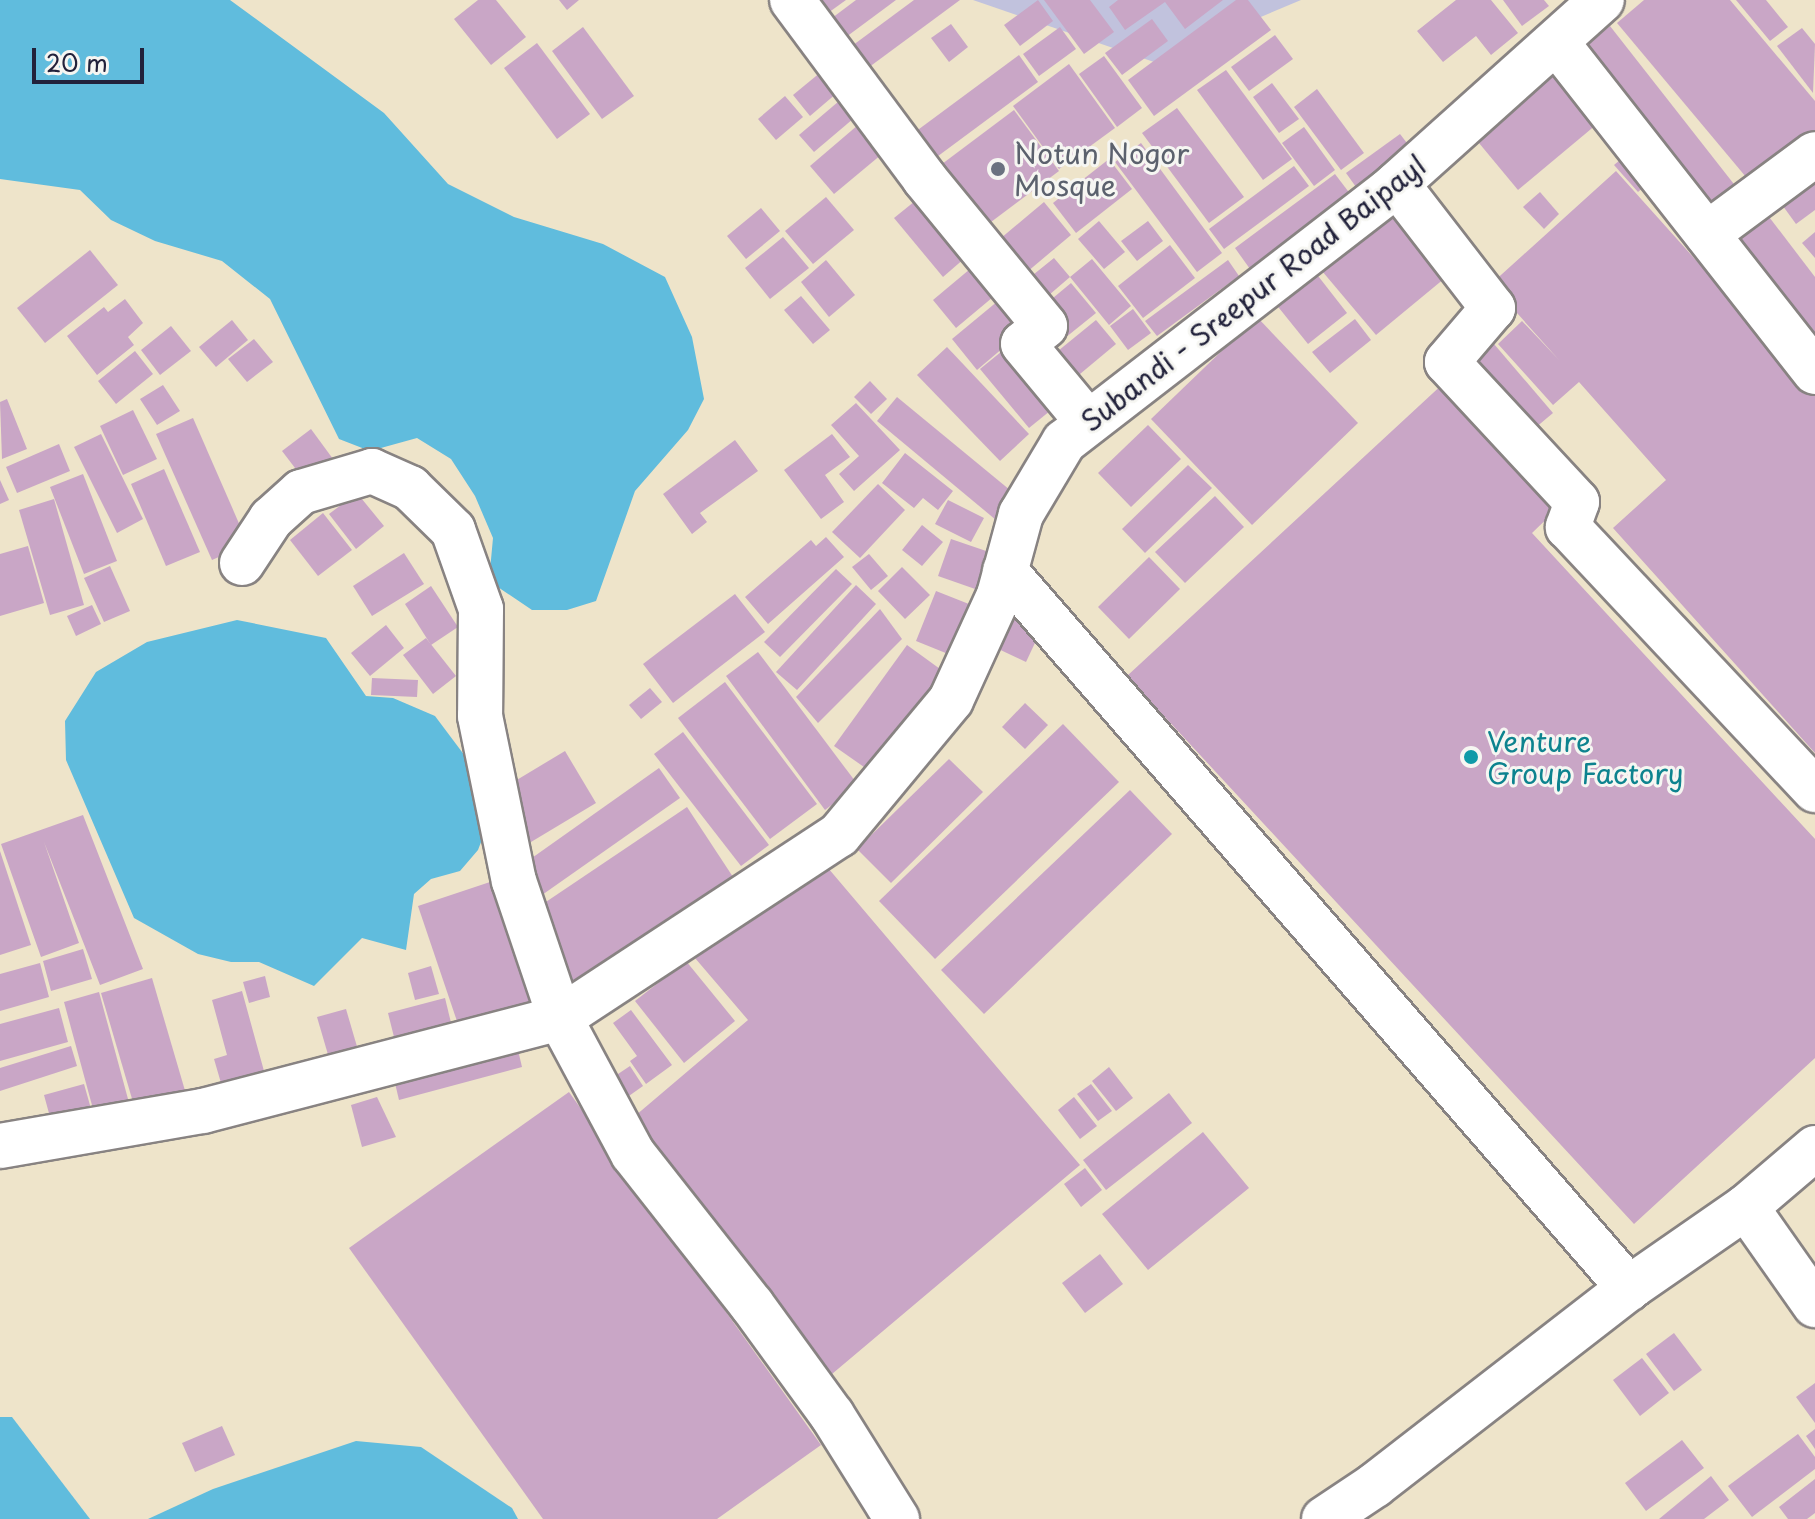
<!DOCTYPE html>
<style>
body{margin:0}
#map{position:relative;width:1815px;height:1519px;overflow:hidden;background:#eee4ca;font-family:"Playpen Sans",sans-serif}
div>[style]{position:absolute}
.industrial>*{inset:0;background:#c1c2dd}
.water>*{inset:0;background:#60bcdd}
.building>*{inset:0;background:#c9a6c6}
.roads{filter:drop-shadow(2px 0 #888382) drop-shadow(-2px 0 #888382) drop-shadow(0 2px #888382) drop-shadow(0 -2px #888382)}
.minor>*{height:44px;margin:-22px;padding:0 22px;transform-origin:22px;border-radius:22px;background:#fff}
.dots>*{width:22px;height:22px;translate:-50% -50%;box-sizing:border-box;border:4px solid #f6f6f2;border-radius:50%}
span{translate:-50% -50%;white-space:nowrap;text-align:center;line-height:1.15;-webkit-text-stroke:6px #f6f6f2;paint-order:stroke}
.worship-label{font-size:28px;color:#5b616d}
.left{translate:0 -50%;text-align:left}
.street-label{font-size:28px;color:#22223b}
.culture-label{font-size:28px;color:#0d838f}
.scale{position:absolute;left:32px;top:48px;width:112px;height:36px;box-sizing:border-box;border:4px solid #22223b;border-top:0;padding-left:10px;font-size:24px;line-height:28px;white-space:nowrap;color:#22223b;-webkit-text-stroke:6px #f6f6f2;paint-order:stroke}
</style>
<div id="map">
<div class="industrial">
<div style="clip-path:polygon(973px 0,1301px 0,1154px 62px)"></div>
</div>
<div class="water">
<div style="clip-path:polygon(0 0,230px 0,384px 113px,448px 184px,514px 217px,603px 244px,665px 277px,692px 337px,704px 399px,688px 430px,635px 491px,596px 601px,567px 610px,532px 610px,489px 581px,493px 538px,475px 496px,451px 459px,417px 438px,370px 451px,339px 439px,270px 299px,222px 261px,155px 241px,111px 220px,80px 190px,0 179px)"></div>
<div style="clip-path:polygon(237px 620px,326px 638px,366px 696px,393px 698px,435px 716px,471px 764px,486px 829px,478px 850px,460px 871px,431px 879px,414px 894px,406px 950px,362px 938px,314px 986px,259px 962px,231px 962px,198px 954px,134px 918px,66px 760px,65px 721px,96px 672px,147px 642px)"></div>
<div style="clip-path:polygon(0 1417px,12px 1417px,90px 1519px,0 1519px)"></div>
<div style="clip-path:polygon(356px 1441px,421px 1447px,512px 1508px,518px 1519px,148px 1519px,213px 1489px)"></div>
</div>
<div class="building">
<div style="clip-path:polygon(478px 0,496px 0,526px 37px,491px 65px,454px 19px)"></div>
<div style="clip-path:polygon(559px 0,579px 0,567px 10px)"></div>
<div style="clip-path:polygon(808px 0,846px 0,821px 18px)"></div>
<div style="clip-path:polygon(856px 0,896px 0,838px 43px,824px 24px)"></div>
<div style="clip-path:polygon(914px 0,960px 0,853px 79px,837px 57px)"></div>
<div style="clip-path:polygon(1038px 0,1053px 21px,1020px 46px,1004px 25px)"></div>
<div style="clip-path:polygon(1044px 0,1090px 0,1114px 32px,1084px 54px)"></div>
<div style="clip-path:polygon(1118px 0,1223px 0,1185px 29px,1165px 2px,1125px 30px,1109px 7px)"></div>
<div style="clip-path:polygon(1236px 0,1248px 0,1271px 30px,1154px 116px,1128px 80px)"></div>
<div style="clip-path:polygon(1456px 0,1491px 0,1518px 33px,1491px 55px,1476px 36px,1443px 62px,1417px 31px)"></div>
<div style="clip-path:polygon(1503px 0,1544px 0,1549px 6px,1522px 26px)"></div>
<div style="clip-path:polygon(1644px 0,1730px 0,1815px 101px,1815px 130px,1751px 183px,1617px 23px)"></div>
<div style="clip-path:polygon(1736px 0,1766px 0,1788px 27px,1770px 41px)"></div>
<div style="clip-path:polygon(1152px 19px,1168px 41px,1122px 75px,1105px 53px)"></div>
<div style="clip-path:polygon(951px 24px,968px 47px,949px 62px,931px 38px)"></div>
<div style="clip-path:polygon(1610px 26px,1737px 188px,1708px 211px,1581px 49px)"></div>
<div style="clip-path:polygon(583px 27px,634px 96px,602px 119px,552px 51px)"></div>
<div style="clip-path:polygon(1060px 27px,1076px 49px,1039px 76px,1023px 54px)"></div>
<div style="clip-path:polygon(1802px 28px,1815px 44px,1813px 93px,1777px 46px)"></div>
<div style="clip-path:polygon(1275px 35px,1293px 59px,1249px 91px,1231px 67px)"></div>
<div style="clip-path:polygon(537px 43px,590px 114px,557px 139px,504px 68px)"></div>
<div style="clip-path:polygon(1019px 55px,1038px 82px,930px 162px,911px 135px)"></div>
<div style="clip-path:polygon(1104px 56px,1142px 108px,1117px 127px,1079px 74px)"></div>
<div style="clip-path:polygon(1069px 64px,1115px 128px,1059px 169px,1013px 106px)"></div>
<div style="clip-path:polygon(1560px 66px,1603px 119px,1518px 190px,1474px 137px)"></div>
<div style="clip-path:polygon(827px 67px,844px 87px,810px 116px,793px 95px)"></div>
<div style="clip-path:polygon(1226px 70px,1292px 159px,1263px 180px,1197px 90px)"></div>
<div style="clip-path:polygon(1272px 83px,1299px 119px,1279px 133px,1253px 97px)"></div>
<div style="clip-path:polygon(1317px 89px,1364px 153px,1341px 170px,1294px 107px)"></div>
<div style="clip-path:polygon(785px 96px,803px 117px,776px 140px,758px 119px)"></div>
<div style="clip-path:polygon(845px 96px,860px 113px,814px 152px,799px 135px)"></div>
<div style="clip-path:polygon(1177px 108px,1244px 197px,1209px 223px,1142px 133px)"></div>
<div style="clip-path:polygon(1014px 110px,1059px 171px,983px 228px,938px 167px)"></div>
<div style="clip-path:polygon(858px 125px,882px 154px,834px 194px,810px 166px)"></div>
<div style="clip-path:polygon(1304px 127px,1335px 170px,1314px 186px,1282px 143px)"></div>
<div style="clip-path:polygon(1400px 134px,1410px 147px,1356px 187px,1346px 173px)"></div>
<div style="clip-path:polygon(1141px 143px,1222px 253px,1197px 272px,1115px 162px)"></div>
<div style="clip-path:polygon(1632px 150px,1655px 177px,1638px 192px,1614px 165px)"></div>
<div style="clip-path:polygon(1109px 159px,1132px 189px,1076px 233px,1053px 203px)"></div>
<div style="clip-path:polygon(1294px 166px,1309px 186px,1224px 249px,1209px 229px)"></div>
<div style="clip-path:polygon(1815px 166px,1815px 210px,1796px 224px,1775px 195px)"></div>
<div style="clip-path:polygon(1616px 171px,1815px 393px,1815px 753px,1613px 528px,1666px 480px,1579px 382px,1553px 405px,1498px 344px,1522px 321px,1559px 360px,1491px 284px)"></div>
<div style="clip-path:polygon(1335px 174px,1351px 195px,1250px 269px,1235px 248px)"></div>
<div style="clip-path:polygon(1540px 192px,1559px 214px,1544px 229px,1523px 207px)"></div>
<div style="clip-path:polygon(925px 193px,973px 251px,943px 277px,894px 218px)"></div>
<div style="clip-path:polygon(826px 197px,854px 230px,813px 264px,785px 231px)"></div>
<div style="clip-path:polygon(1044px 202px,1071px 235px,1015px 282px,988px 249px)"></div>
<div style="clip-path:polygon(761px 208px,780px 231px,746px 259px,727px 236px)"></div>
<div style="clip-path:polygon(1763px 209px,1815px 277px,1815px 336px,1734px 231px)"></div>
<div style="clip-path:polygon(1391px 213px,1445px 278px,1376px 335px,1322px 271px)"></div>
<div style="clip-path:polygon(1099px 221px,1125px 252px,1104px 269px,1078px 239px)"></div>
<div style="clip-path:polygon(1148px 221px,1163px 241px,1137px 261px,1121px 241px)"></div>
<div style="clip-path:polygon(1815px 232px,1815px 258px,1802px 243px)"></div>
<div style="clip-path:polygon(783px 237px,809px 268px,770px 299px,745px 268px)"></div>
<div style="clip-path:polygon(1170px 245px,1195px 278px,1143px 318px,1118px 286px)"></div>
<div style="clip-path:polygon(90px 250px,118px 285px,45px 343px,17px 308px)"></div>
<div style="clip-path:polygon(1054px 258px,1070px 277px,1092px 259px,1131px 306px,1109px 325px,1070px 277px,1035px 307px,1018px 287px)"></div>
<div style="clip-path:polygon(982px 259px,1005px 287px,956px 328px,933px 300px)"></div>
<div style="clip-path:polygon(826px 260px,855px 295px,829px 317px,801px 282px)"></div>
<div style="clip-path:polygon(1228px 260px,1239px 276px,1157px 336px,1145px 321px)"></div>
<div style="clip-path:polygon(1315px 272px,1347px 313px,1308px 344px,1275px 303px)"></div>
<div style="clip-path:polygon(1071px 283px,1096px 313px,1060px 342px,1035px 313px)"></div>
<div style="clip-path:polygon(1010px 291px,1035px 321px,977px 370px,952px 339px)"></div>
<div style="clip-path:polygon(801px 296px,830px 330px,813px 344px,784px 310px)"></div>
<div style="clip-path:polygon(125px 299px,143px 323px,128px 337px,134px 345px,97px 375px,67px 336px,104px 307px,108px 312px)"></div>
<div style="clip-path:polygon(1133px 309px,1151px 333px,1128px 350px,1110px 326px)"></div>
<div style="clip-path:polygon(1257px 317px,1358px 423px,1252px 525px,1151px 419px)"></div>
<div style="clip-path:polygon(1355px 319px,1371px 340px,1330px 373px,1312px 352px)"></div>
<div style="clip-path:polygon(232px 320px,248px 340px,216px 367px,199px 347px)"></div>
<div style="clip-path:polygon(1096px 320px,1116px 344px,1062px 389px,1042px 364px)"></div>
<div style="clip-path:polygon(171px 326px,191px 351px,160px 375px,141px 350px)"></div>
<div style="clip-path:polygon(254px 339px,273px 362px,247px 382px,228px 359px)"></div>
<div style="clip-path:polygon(1012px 343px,1061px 402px,1029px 428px,980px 369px)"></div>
<div style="clip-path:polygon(1494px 344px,1553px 413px,1523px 438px,1464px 370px)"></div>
<div style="clip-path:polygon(947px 347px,1029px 434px,1000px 461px,917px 375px)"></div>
<div style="clip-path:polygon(135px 351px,153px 374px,116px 404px,98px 381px)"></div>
<div style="clip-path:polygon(870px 381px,887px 399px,871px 414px,854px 397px)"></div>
<div style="clip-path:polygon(1446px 381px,1561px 505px,1532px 533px,1815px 839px,1815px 1058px,1634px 1224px,1127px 676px)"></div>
<div style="clip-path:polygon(163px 385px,180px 411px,157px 425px,140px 399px)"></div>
<div style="clip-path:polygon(897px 397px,1016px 495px,996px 520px,877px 421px)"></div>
<div style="clip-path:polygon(7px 399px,27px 449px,2px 459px,0 402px)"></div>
<div style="clip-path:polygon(856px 403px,900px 450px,854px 491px,839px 474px,859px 456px,831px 425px)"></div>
<div style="clip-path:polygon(133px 410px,157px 459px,123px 475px,100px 426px)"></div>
<div style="clip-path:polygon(193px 418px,248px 544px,212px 560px,156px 434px)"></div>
<div style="clip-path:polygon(1148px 425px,1181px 459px,1131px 507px,1098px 473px)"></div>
<div style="clip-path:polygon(311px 429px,333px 459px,305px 481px,282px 451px)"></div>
<div style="clip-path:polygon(101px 434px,143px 519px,117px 533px,74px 447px)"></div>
<div style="clip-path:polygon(832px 434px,850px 457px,825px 475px,844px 502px,821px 519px,784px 470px)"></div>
<div style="clip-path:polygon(735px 440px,758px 471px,700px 513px,707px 522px,692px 534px,663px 494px)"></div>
<div style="clip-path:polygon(59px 444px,70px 471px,17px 493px,6px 467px)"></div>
<div style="clip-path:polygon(905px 453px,953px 491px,938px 510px,923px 498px,914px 508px,882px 483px)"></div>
<div style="clip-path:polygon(1188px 465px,1212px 488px,1145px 553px,1122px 529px)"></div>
<div style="clip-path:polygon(164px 469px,200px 552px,166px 566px,131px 484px)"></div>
<div style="clip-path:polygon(83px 474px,117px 561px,84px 574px,50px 487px)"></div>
<div style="clip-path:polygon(0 480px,9px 500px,0 504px)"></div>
<div style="clip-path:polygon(878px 484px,905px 510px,860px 558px,832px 532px)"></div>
<div style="clip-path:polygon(357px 493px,384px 526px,356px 549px,329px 514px)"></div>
<div style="clip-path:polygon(1215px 496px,1244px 527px,1185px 583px,1155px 552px)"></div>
<div style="clip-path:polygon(54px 499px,84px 605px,50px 615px,19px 510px)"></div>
<div style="clip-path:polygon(948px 500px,984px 518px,971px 542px,935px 524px)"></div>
<div style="clip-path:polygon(323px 513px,352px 550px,318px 576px,290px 540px)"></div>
<div style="clip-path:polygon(922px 525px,943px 542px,922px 566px,902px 550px)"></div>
<div style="clip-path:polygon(826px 537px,844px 557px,768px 624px,745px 597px,811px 540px,816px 546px)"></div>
<div style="clip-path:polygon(951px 539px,992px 553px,978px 590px,938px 576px)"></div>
<div style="clip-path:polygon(28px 546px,44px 603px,0 616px,0 554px)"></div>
<div style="clip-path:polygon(404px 553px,424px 584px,372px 616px,353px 586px)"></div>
<div style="clip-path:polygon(869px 554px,888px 576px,871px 590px,852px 567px)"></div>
<div style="clip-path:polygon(1149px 557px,1180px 589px,1129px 639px,1098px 607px)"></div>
<div style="clip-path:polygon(110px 566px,130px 611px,104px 622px,84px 578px)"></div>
<div style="clip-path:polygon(902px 567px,930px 595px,905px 619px,878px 591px)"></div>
<div style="clip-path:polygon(836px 569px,852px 584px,780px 657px,764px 642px)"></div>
<div style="clip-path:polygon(856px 585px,876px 604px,797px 690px,776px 672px)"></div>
<div style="clip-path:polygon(431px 586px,458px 627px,431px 645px,405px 604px)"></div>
<div style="clip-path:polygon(936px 591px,979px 608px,958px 658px,916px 641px)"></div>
<div style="clip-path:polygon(735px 594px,765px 632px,673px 703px,643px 664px)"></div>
<div style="clip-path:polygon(92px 605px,101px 624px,76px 636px,67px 616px)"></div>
<div style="clip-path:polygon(880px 609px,902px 639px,818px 723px,796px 697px)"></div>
<div style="clip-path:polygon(1005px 613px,1041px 630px,1026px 662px,990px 645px)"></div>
<div style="clip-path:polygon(386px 625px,404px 648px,370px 676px,351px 653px)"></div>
<div style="clip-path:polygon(426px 638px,456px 676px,433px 694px,403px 655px)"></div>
<div style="clip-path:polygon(907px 645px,947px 674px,874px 774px,834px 746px)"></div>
<div style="clip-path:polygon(758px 652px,858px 785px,825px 810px,726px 676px)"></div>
<div style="clip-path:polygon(372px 678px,418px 680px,417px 697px,371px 695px)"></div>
<div style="clip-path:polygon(725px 682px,817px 804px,770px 839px,678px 718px)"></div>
<div style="clip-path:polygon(650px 688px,662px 702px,641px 719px,629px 705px)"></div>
<div style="clip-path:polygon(1025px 703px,1048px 725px,1025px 749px,1002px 727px)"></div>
<div style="clip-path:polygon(1063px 724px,1119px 782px,935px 959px,879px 901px)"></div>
<div style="clip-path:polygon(683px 732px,769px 845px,741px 866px,654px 754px)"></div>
<div style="clip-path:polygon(565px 751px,596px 803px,531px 842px,500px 790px)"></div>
<div style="clip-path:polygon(949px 759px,983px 792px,891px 883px,857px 849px)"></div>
<div style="clip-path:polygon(659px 768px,680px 798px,542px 895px,522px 865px)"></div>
<div style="clip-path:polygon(1130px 790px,1172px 834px,984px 1014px,941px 970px)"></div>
<div style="clip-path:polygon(687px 807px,735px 880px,575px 986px,528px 914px)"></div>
<div style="clip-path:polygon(83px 815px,143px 969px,100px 985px,44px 842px,79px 943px,41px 957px,1px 844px)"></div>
<div style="clip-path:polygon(0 851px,31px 945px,0 955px)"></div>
<div style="clip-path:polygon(817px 855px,1080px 1165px,832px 1374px,622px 1127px,748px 1020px,695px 958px)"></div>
<div style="clip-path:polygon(508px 876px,550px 1003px,461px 1033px,418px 906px)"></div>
<div style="clip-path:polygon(83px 949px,92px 979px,51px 991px,43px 961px)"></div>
<div style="clip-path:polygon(686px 961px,735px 1021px,684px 1063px,635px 1001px)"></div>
<div style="clip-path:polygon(40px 963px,49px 997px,0 1011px,0 974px)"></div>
<div style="clip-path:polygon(431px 966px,439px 994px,415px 1000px,408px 973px)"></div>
<div style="clip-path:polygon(265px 976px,270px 997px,249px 1003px,243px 982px)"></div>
<div style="clip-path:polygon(152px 978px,186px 1094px,135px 1109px,101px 993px)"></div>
<div style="clip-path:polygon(242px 991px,264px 1071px,221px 1083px,214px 1059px,227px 1055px,212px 1000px)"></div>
<div style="clip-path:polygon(99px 992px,131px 1110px,96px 1120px,64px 1002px)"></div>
<div style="clip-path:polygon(445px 998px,454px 1035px,397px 1049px,388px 1013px)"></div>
<div style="clip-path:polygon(59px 1008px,68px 1042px,0 1061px,0 1024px)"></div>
<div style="clip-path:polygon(346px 1009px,358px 1050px,329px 1058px,317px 1017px)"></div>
<div style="clip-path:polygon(631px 1010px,672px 1065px,646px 1084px,630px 1061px,637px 1056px,613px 1023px)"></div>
<div style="clip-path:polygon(71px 1046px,77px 1066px,0 1091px,0 1068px)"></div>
<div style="clip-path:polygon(517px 1046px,522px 1067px,399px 1100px,394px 1079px)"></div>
<div style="clip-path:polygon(630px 1066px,643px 1086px,626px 1098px,612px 1078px)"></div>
<div style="clip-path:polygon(1109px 1067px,1133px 1098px,1116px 1111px,1092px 1081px)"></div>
<div style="clip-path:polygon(84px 1084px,93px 1116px,53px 1128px,44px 1095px)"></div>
<div style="clip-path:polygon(1091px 1084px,1112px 1111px,1098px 1121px,1077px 1094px)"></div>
<div style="clip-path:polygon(569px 1092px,821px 1445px,717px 1519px,543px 1519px,349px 1248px)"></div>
<div style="clip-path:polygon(1169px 1093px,1192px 1123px,1106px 1190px,1083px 1160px)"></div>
<div style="clip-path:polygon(377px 1097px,396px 1137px,362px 1147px,351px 1105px)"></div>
<div style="clip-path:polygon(1074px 1097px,1097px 1126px,1080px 1139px,1058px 1110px)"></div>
<div style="clip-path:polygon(1203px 1132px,1249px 1188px,1148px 1270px,1102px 1214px)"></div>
<div style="clip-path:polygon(1085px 1168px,1102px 1190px,1081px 1207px,1064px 1184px)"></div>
<div style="clip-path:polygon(1100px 1254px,1123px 1284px,1085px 1313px,1062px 1283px)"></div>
<div style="clip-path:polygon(1674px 1333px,1702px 1370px,1674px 1391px,1646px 1354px)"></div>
<div style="clip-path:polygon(1642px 1358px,1669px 1393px,1640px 1416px,1613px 1380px)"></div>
<div style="clip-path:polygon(1815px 1383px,1815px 1423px,1796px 1397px)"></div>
<div style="clip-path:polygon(222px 1426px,235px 1455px,195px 1472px,182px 1443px)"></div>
<div style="clip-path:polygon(1815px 1429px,1815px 1449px,1806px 1436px)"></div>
<div style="clip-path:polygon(1798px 1434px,1815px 1457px,1815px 1469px,1752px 1517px,1728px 1486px)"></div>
<div style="clip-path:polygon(1682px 1440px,1704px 1468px,1646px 1511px,1625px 1483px)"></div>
<div style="clip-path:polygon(1711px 1476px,1729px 1500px,1704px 1519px,1659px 1519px)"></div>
<div style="clip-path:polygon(1815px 1479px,1815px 1513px,1807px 1519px,1788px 1519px,1779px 1507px)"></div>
</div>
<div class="roads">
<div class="minor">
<div style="left:792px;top:0;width:222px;rotate:53.4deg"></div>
<div style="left:924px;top:178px;width:191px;rotate:50.7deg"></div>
<div style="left:1045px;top:326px;width:28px;rotate:141deg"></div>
<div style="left:1023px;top:344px;width:100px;rotate:50.3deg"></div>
<div style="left:1557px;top:43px;width:418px;rotate:51.9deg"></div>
<div style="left:1397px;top:184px;width:157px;rotate:52.3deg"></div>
<div style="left:1493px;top:308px;width:71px;rotate:130.4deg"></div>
<div style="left:1447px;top:362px;width:191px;rotate:47.1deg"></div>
<div style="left:1577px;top:502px;width:27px;rotate:110deg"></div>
<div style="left:1568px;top:527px;width:361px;rotate:46.8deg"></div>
<div style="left:1707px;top:234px;width:134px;rotate:-36.5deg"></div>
<div style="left:242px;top:563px;width:53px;rotate:-56.6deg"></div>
<div style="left:271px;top:519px;width:40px;rotate:-42deg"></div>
<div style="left:301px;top:492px;width:74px;rotate:-16.5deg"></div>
<div style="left:372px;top:471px;width:42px;rotate:24.1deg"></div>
<div style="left:410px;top:488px;width:60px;rotate:44.3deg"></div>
<div style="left:453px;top:530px;width:84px;rotate:70.5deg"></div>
<div style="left:481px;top:609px;width:107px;rotate:90.5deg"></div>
<div style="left:480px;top:716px;width:168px;rotate:78.4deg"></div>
<div style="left:514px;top:881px;width:145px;rotate:71.4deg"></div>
<div style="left:560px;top:1018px;width:154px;rotate:61.8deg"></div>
<div style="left:633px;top:1154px;width:192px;rotate:51.8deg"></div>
<div style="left:752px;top:1305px;width:136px;rotate:54deg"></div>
<div style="left:832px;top:1415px;width:123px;rotate:58deg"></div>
<div style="left:1005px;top:571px;width:951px;rotate:48.97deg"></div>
<div style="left:0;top:1146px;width:206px;rotate:-9.8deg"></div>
<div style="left:203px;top:1111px;width:369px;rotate:-14.6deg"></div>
<div style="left:560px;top:1018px;width:334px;rotate:-33.3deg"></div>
<div style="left:839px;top:835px;width:175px;rotate:-50.3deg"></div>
<div style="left:951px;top:700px;width:115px;rotate:-65.4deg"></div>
<div style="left:999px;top:595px;width:84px;rotate:-74.8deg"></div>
<div style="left:1021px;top:514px;width:84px;rotate:-59.2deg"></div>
<div style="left:1064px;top:442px;width:411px;rotate:-37.7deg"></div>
<div style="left:1389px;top:191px;width:286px;rotate:-41.9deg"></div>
<div style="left:1746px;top:1207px;width:120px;rotate:54.9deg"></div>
<div style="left:1324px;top:1519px;width:61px;rotate:-33.7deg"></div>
<div style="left:1375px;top:1485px;width:321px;rotate:-37.8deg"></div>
<div style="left:1629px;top:1288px;width:142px;rotate:-34.7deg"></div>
<div style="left:1746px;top:1207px;width:91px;rotate:-40.5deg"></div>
</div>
</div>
<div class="dots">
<div style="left:998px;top:169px;background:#6b7280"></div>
<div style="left:1471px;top:757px;background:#0f9aa8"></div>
</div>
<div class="worship-label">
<span class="left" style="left:1014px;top:169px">Notun Nogor<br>Mosque</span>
</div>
<div class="street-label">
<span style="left:1253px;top:293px;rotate:-38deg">Subandi - Sreepur Road Baipayl</span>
</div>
<div class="culture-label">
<span class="left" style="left:1487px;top:757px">Venture<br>Group Factory</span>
</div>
<div class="scale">20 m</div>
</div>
